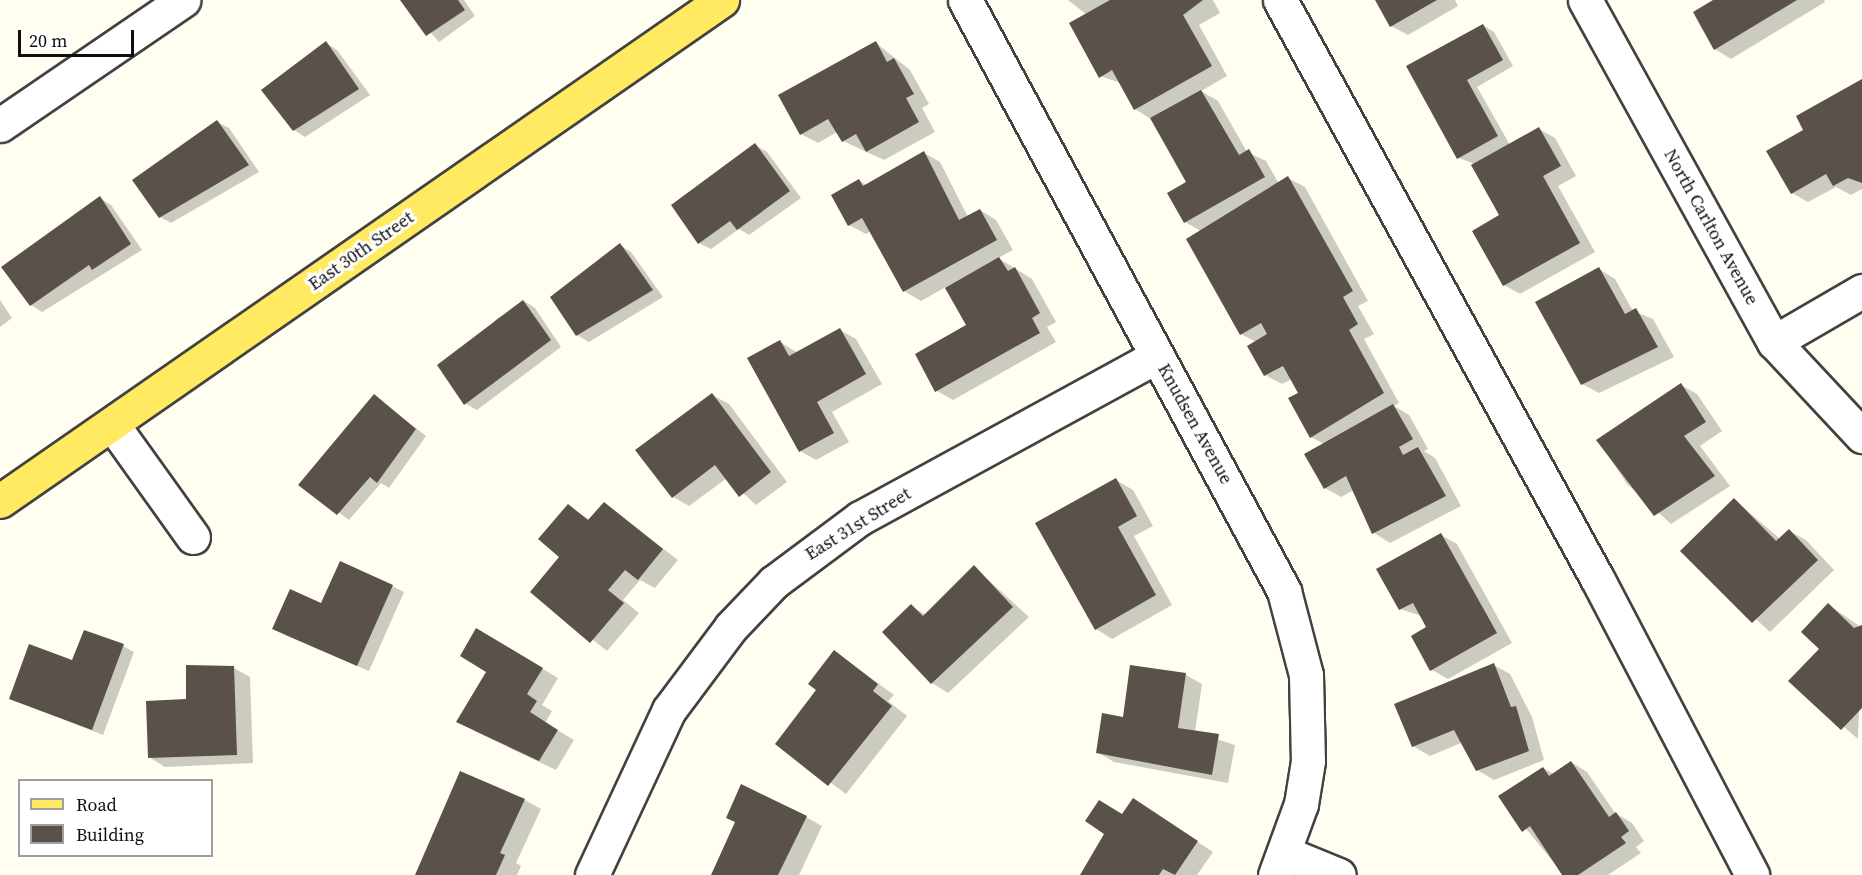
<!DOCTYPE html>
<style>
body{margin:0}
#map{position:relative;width:1862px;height:875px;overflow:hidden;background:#fffef1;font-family:"Source Serif 4",serif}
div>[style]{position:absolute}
.shadow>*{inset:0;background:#0003}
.building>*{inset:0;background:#59514a}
.roads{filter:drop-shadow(2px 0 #424242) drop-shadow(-2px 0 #424242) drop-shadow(0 2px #424242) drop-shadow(0 -2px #424242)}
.minor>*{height:33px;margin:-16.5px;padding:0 16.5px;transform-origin:16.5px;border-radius:16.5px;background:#fff}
.major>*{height:33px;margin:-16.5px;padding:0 16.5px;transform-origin:16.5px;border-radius:16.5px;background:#ffea61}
span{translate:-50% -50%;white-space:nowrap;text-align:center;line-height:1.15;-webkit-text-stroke:6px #fff;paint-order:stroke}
.street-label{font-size:18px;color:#0f0f0f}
.legend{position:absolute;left:18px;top:779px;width:195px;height:78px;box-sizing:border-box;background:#fff;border:2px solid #9f9f9f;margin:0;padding:8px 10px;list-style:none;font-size:18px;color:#0f0f0f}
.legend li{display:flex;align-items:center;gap:12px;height:30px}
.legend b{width:30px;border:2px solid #9f9f9f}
.scale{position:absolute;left:18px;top:30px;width:116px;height:27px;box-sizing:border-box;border:3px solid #0f0f0f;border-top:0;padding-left:8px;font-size:18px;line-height:21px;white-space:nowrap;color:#0f0f0f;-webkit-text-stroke:4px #fff;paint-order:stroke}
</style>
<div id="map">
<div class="shadow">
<div style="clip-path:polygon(402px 0,464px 0,475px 16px,439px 42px)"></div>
<div style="clip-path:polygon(1068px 0,1213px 0,1220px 13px,1199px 25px,1227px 76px,1201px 91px,1218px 101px,1247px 152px,1266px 161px,1279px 184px,1288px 178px,1305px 187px,1368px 301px,1358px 306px,1374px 334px,1364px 339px,1399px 403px,1394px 406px,1409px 415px,1428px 449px,1424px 451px,1435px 458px,1461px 506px,1390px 543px,1374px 533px,1354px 490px,1341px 497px,1325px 488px,1324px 444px,1311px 437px,1300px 394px,1292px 379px,1282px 384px,1265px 375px,1256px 342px,1241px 334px,1201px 231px,1185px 222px,1188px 183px,1151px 119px,1135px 109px,1121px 83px,1100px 76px,1087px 15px)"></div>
<div style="clip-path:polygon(1377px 0,1455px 0,1458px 6px,1408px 35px,1391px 26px)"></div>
<div style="clip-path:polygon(1716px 0,1824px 0,1825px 2px,1731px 59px,1715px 49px)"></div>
<div style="clip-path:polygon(1483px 25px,1494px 32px,1513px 66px,1477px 87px,1510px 145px,1539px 129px,1555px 138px,1576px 176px,1558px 186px,1595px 252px,1520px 294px,1504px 285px,1502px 216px,1472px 163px,1459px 158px,1408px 67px)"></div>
<div style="clip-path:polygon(326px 43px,337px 50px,370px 95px,305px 137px,294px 130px)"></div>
<div style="clip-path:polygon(876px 43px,910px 70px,929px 104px,922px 108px,935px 132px,884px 160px,843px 141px,837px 132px,818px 143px,801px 134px)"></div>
<div style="clip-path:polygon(1862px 81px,1862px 189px,1851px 195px,1836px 187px,1808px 202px,1792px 193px)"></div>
<div style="clip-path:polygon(217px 122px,229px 128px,259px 172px,171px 223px,160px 217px)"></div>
<div style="clip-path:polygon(755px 145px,767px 152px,801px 198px,749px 235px,739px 229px,711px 249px,699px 243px)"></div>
<div style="clip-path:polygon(924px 153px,940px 162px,968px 217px,980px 210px,996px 220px,1013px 250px,998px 258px,1032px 279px,1056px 322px,1047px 327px,1056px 342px,953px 400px,937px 391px,969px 326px,946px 287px,921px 301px,904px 291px,871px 231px,866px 234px,849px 225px,859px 181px,867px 185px)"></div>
<div style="clip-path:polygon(100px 198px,111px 205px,142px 250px,42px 312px,31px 305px)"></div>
<div style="clip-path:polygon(620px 245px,631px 252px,663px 297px,589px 342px,577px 335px,552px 297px)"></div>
<div style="clip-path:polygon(1599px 269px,1615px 279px,1633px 311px,1653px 319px,1674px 357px,1599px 393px,1582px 384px)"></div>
<div style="clip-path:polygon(0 300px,12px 318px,0 327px)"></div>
<div style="clip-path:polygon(524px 301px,535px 308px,561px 347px,477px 410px,466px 404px,495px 320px)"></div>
<div style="clip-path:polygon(840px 330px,856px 339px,882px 384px,832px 412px,849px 442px,816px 460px,800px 451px,780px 342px,798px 353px)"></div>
<div style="clip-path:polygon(1681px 385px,1697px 394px,1722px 431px,1700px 446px,1730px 486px,1671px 524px,1627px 484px,1598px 440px)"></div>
<div style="clip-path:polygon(712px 395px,729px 404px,787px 482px,756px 505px,727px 478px,689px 506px,673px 497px)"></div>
<div style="clip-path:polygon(375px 396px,426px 436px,389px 488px,381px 483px,349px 520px,301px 485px)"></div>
<div style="clip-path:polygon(1116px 480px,1133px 490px,1153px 526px,1134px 536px,1172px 605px,1112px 639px,1096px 629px)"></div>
<div style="clip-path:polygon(1735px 500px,1780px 539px,1789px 531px,1806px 540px,1834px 570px,1770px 632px,1682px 551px)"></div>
<div style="clip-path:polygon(604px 503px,678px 560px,655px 588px,640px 580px,623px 600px,639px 613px,607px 651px,532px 591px,561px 557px,568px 506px,590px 520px)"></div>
<div style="clip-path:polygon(1441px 535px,1457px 544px,1512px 643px,1448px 679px,1432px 670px,1429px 628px,1422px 616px,1400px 609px)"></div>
<div style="clip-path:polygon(974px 567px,1029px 617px,948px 693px,932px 683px,911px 606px,926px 615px)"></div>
<div style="clip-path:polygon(392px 586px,404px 592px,369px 671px,285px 635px,322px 605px)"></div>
<div style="clip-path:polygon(1829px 605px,1862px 628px,1858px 739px,1790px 681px,1821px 649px)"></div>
<div style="clip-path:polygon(477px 630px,558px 678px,542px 705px,552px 711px,545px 723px,574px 740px,556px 770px,474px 731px,488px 671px)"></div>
<div style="clip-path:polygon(123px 646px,134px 652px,103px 735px,11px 699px,73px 662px)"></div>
<div style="clip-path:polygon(835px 652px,894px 695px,888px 701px,907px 716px,846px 794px,777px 743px,819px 690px)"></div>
<div style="clip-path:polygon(1494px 665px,1510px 674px,1532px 717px,1544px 760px,1494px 780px,1477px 770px,1461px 743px,1430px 756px,1413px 746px)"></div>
<div style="clip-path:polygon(1131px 667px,1186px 675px,1202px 684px,1195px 732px,1235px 745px,1228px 783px,1114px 762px,1097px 752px,1124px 718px)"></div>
<div style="clip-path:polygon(234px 668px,250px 677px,253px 763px,165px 767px,149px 757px)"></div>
<div style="clip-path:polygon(1571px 762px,1587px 772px,1615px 813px,1632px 823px,1644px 841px,1636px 847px,1641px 853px,1608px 875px,1564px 875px,1500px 797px,1543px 768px,1554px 774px)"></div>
<div style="clip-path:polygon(525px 800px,541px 809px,516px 863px,521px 866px,517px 875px,416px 875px)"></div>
<div style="clip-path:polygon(1149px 810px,1213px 852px,1197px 875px,1082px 875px,1122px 816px)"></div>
<div style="clip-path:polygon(806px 817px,822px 826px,799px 875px,712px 875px)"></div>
</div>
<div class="building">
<div style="clip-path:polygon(400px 0,458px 0,465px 10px,426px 36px)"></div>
<div style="clip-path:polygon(1110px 0,1203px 0,1183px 15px,1212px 66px,1134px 110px,1112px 70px,1099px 78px,1069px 23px)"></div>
<div style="clip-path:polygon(1375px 0,1437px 0,1390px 27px)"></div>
<div style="clip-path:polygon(1713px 0,1797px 0,1714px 50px,1693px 12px)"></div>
<div style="clip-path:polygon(1483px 24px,1503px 60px,1467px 80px,1498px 136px,1457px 159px,1406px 66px)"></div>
<div style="clip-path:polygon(326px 41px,359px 89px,293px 131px,261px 90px)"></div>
<div style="clip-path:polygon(876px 41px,887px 62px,894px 58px,914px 94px,906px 98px,919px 122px,866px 152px,856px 134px,842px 142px,828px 119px,800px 135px,778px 95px)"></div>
<div style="clip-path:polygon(1862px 79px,1862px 183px,1848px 178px,1833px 186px,1826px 174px,1791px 194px,1766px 151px,1803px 130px,1796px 116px)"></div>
<div style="clip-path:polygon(1201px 90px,1239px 155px,1249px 149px,1265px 177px,1184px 223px,1167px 193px,1186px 182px,1150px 118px)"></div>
<div style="clip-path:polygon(217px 120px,249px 165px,159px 218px,132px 180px)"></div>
<div style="clip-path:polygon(1539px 127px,1561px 166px,1543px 176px,1580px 243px,1503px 286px,1472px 231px,1499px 215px,1471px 165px)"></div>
<div style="clip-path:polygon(755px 143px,790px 191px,737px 230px,730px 221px,698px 244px,671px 205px)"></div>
<div style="clip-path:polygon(924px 151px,959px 220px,980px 209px,997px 240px,903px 292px,862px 218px,848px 226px,831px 195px,859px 179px,863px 186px)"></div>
<div style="clip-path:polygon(1288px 176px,1353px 291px,1343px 297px,1358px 324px,1349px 330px,1384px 393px,1310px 438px,1288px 398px,1298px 393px,1283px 366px,1264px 376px,1247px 346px,1267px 334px,1261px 323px,1240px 335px,1186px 239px)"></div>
<div style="clip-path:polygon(100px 196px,131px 244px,92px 270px,89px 265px,30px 306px,1px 267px)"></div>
<div style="clip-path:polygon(620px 243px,653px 290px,576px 336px,550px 297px)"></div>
<div style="clip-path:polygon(999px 257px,1008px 271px,1015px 267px,1040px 313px,1032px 318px,1040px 333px,935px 392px,915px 354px,966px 325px,945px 288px)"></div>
<div style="clip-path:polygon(1599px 267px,1625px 314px,1636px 308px,1658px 347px,1581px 385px,1535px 302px)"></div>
<div style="clip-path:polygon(523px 300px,551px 340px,464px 405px,437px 365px)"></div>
<div style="clip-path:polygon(840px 328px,866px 374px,817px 402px,834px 433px,799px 452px,747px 358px,780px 340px,789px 356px)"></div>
<div style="clip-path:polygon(1681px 383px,1706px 422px,1684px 436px,1715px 476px,1654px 516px,1596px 440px)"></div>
<div style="clip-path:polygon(712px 393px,771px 472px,739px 497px,715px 465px,672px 498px,635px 450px)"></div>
<div style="clip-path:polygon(374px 394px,416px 429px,377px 483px,370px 477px,337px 515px,298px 485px)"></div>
<div style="clip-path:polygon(1393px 404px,1413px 439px,1399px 447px,1403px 455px,1418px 447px,1446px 496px,1372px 534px,1346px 476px,1324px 489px,1304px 454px)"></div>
<div style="clip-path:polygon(1116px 478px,1137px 516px,1118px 527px,1156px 595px,1095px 630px,1035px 523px)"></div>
<div style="clip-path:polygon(1734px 498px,1776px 541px,1789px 529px,1818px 560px,1752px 623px,1680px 551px)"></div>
<div style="clip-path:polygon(604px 502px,663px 549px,638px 580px,625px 570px,608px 590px,624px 603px,590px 643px,530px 592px,559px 557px,538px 539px,568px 504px,588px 520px)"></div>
<div style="clip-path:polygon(1441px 533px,1497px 633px,1430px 671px,1411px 636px,1426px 627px,1413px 603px,1399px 610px,1376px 569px)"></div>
<div style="clip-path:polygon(340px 561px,393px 585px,357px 666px,272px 629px,290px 589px,321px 603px)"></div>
<div style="clip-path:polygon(974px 565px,1013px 607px,931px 684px,882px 632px,911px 604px,923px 616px)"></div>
<div style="clip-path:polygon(1828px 603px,1854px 628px,1862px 625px,1862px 708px,1841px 730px,1788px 681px,1819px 649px,1801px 632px)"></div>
<div style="clip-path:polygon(476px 628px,543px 668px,527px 694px,537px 701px,530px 712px,558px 730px,539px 761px,456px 722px,486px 672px,460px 656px)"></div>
<div style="clip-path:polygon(84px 630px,124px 644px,92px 730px,9px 699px,29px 644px,72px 660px)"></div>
<div style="clip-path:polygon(834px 650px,878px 684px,873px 691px,892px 706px,828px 786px,775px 744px,816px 690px,808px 684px)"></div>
<div style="clip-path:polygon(1494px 663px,1511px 707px,1516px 706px,1529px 751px,1476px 771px,1454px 730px,1412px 747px,1394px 704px)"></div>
<div style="clip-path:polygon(186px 665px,234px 666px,237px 755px,148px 758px,146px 701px,186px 699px)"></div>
<div style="clip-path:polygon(1130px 665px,1186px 673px,1178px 728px,1219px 734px,1212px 775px,1096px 753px,1102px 713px,1123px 717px)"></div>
<div style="clip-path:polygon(1571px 761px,1609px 817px,1616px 812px,1629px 831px,1621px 837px,1626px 843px,1578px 875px,1562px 875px,1530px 826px,1522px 832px,1498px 796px,1543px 767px,1549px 776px)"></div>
<div style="clip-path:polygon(460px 771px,525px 799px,500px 853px,505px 855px,496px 875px,415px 875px)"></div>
<div style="clip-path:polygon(741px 784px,807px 816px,778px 875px,711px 875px,735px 822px,726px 818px)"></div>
<div style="clip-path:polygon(1133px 798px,1198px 841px,1175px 875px,1163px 869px,1159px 875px,1080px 875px,1104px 834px,1085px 821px,1099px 800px,1122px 814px)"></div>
</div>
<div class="roads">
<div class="minor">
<div style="left:965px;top:0;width:672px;rotate:61.64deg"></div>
<div style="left:1284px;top:591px;width:87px;rotate:75.3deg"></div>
<div style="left:1306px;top:675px;width:86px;rotate:88.7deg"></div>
<div style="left:1308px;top:761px;width:44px;rotate:99.2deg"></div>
<div style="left:1301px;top:804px;width:76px;rotate:110.1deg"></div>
<div style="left:1280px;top:0;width:661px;rotate:61.27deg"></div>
<div style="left:1598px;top:580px;width:333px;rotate:62.4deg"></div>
<div style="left:1585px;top:0;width:391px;rotate:61.1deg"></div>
<div style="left:1774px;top:342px;width:129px;rotate:46.9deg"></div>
<div style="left:0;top:125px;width:222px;rotate:-34.3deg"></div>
<div style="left:1774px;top:342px;width:102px;rotate:-30.1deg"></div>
<div style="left:112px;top:424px;width:139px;rotate:54.4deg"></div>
<div style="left:1285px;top:853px;width:58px;rotate:22.2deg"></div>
<div style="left:592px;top:875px;width:182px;rotate:-65deg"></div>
<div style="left:669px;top:710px;width:104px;rotate:-53.2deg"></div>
<div style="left:731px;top:627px;width:62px;rotate:-46.3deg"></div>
<div style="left:774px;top:582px;width:107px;rotate:-36.7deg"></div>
<div style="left:860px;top:518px;width:338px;rotate:-28.6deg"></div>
</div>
<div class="major">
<div style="left:0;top:501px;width:879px;rotate:-34.76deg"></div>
</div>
</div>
<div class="street-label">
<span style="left:1711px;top:227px;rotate:61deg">North Carlton Avenue</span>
<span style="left:361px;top:251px;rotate:-35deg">East 30th Street</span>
<span style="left:1195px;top:424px;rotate:61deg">Knudsen Avenue</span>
<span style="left:858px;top:524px;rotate:-32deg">East 31st Street</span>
</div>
<ul class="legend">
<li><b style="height:8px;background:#ffea61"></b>Road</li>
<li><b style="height:16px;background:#59514a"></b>Building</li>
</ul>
<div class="scale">20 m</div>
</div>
